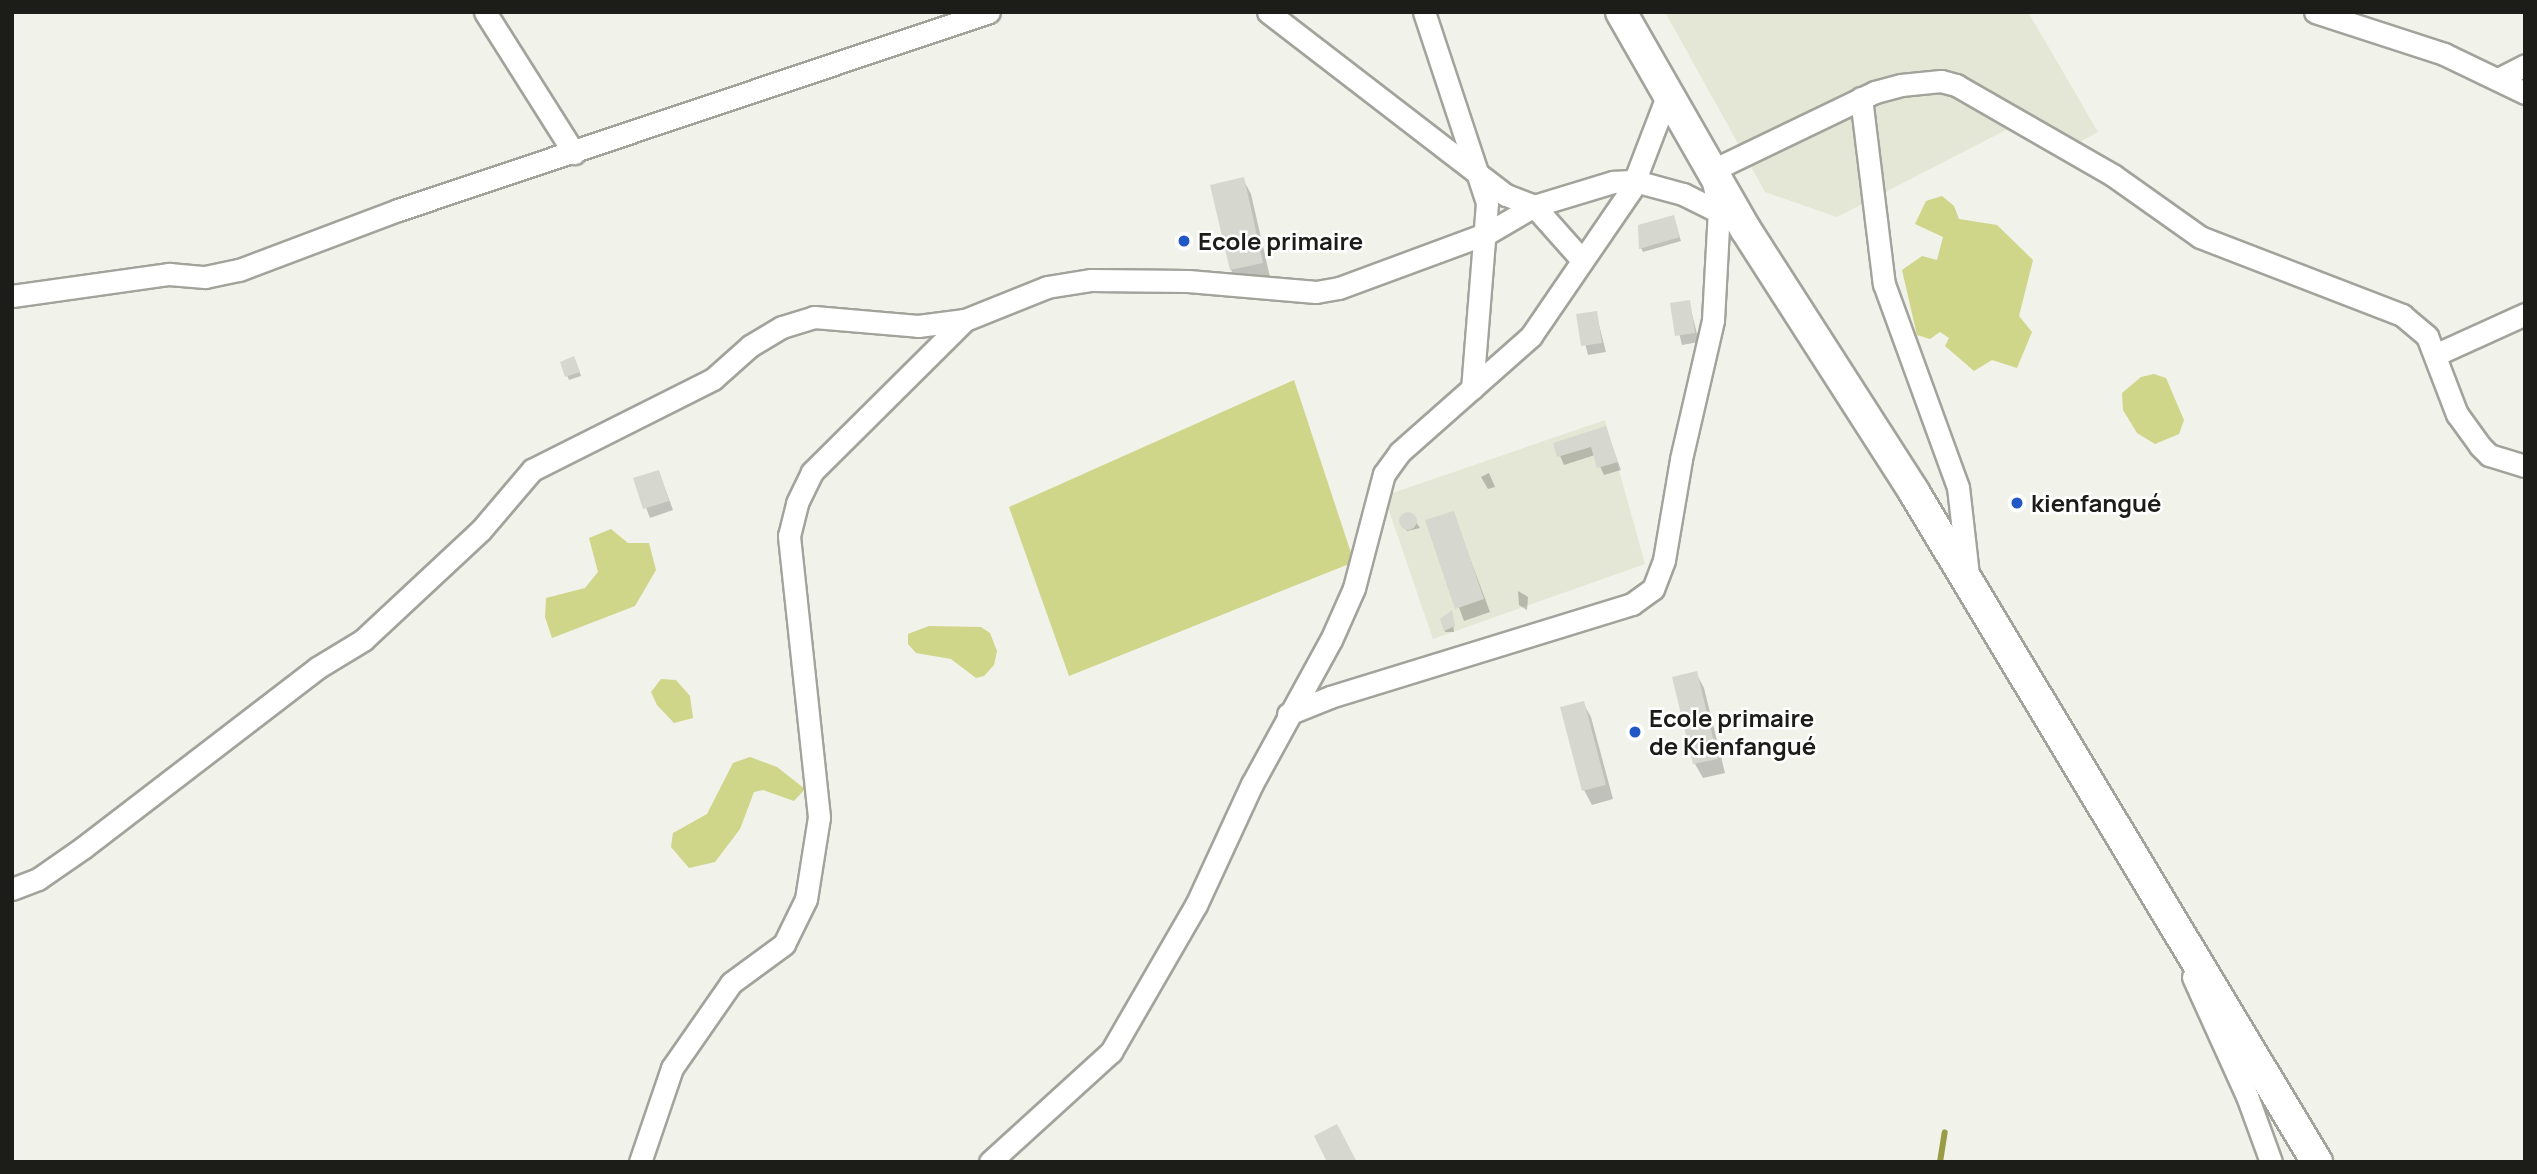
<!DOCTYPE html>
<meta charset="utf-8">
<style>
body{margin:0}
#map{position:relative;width:2537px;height:1174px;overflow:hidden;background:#f1f2e9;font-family:Manrope,sans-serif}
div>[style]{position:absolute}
.built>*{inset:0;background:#e4e6d6}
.green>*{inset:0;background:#cfd589}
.shadow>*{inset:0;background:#0003}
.stream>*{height:6px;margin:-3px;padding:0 3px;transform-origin:3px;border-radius:3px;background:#989c47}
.building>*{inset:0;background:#d6d7ce}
.round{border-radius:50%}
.roads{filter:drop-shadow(2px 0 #a3a39c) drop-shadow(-2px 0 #a3a39c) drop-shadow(0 2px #a3a39c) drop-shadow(0 -2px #a3a39c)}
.minor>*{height:21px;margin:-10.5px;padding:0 10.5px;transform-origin:10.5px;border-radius:10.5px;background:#fff}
.secondary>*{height:30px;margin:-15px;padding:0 15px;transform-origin:15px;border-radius:15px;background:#fff}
.dots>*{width:19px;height:19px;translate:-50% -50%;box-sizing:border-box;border:4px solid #fff;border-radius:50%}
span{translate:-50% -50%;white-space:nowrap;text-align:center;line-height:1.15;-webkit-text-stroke:5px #fff;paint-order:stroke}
.poi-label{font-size:24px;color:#1c1c19;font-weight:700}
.left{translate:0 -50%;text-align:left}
.frame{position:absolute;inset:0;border:14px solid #1c1c19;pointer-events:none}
</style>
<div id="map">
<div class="built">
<div style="clip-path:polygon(1665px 12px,2028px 12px,2098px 132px,2070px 147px,2027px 119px,1837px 217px,1765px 192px)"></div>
<div style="clip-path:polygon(1605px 420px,1645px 564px,1433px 639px,1384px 496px)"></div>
</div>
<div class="green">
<div style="clip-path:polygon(1942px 196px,1954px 206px,1959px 219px,1997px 225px,2033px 260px,2019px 316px,2032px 332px,2017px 368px,1992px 360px,1974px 371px,1945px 346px,1949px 338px,1940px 332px,1930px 339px,1917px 335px,1902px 270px,1922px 256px,1937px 260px,1943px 237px,1915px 224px,1926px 201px)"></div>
<div style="clip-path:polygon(2154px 374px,2166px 378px,2184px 420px,2179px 434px,2155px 444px,2137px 433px,2123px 410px,2122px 393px,2141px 377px)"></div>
<div style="clip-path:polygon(1294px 380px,1354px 562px,1069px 676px,1009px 507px)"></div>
<div style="clip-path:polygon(611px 529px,628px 543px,649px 543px,656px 570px,635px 606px,552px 638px,545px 617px,546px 598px,585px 588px,598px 572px,589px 538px)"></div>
<div style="clip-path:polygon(929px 626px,981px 627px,990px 633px,997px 651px,994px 665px,984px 676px,976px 678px,951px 659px,916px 653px,908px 644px,908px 634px)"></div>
<div style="clip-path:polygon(661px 679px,676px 680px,690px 696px,693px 718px,674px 723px,657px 705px,651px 692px)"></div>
<div style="clip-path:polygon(750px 757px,777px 767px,805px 789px,794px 801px,763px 790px,754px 792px,740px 829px,715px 862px,689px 868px,671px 847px,673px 833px,707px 814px,733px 763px)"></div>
</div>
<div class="shadow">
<div style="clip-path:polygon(1243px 179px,1251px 194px,1270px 277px,1240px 284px,1231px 270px)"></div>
<div style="clip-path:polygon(1673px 217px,1681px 241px,1643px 252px,1641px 248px)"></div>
<div style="clip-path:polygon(1689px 302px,1699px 342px,1682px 345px,1672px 304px)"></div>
<div style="clip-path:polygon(1596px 313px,1606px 352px,1588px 355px,1578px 315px)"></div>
<div style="clip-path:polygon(576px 362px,581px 376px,569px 380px,562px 363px)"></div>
<div style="clip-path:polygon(1605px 428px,1621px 470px,1604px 475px,1595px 455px,1564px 465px,1555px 444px)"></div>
<div style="clip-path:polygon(659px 472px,673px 510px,650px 518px,635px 479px)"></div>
<div style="clip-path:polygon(1489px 473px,1495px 487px,1488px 489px,1481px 477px)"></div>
<div style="clip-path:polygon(1453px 513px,1490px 612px,1464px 621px,1427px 521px)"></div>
<div style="clip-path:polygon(1409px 514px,1418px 525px,1420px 528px,1407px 531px,1401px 518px)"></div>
<div style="clip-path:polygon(1518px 591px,1528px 597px,1527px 610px,1519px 605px)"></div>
<div style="clip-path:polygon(1452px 612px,1454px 632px,1445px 632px,1443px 617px)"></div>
<div style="clip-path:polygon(1696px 673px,1704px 688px,1725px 773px,1703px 778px,1695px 764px,1674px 678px)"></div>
<div style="clip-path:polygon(1583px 703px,1591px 717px,1613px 799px,1592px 805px,1584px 790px)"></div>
</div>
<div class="stream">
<div style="left:1940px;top:1162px;width:30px;rotate:-81deg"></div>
</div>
<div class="building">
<div style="clip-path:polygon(1244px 177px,1263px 263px,1230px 270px,1210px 185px)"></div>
<div style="clip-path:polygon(1674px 215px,1680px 237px,1639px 249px,1638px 225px)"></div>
<div style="clip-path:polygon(1690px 300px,1695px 333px,1675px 336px,1670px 303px)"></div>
<div style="clip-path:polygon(1597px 311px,1602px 343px,1581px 346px,1576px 314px)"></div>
<div style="clip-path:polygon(574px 356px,580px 372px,565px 377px,560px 362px)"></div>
<div style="clip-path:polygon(1606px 426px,1618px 462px,1597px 468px,1591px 447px,1557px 457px,1553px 443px)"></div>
<div style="clip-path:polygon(659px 470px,669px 501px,643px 509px,633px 478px)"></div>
<div style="clip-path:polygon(1454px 511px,1484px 599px,1455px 609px,1425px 520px)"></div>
<div class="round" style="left:1399px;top:512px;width:18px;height:18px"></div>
<div style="clip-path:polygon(1452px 610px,1455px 626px,1444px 631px,1440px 619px)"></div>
<div style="clip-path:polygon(1697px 671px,1718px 759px,1693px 764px,1672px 677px)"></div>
<div style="clip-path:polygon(1584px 701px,1606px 785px,1582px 791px,1560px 707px)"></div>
<div style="clip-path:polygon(1337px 1124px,1357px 1162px,1327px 1162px,1314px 1136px)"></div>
</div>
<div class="roads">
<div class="minor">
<div style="left:485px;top:12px;width:167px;rotate:57.7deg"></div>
<div style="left:1268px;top:12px;width:300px;rotate:37.6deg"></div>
<div style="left:1506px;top:195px;width:30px;rotate:21deg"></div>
<div style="left:1534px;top:206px;width:83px;rotate:-16.9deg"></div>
<div style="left:1613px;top:182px;width:22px;rotate:-3deg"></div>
<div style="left:1635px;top:181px;width:50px;rotate:15.2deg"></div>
<div style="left:1683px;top:194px;width:49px;rotate:26.6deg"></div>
<div style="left:1424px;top:12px;width:201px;rotate:71.7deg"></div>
<div style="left:1487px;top:203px;width:186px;rotate:94.6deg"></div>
<div style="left:2315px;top:12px;width:136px;rotate:18deg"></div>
<div style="left:2444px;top:54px;width:90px;rotate:25.7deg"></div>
<div style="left:2500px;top:78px;width:28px;rotate:-27deg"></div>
<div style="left:1861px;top:98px;width:187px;rotate:83deg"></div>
<div style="left:1884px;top:284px;width:216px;rotate:70deg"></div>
<div style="left:1958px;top:487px;width:89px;rotate:83.5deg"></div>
<div style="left:12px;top:296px;width:159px;rotate:-8deg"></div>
<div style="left:169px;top:274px;width:36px;rotate:5deg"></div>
<div style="left:205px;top:277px;width:35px;rotate:-12deg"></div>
<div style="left:239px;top:270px;width:170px;rotate:-20.7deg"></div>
<div style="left:398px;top:210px;width:623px;rotate:-18.52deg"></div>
<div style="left:2437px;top:354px;width:97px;rotate:-24.4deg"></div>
<div style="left:1288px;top:714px;width:45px;rotate:-22deg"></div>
<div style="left:1330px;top:697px;width:316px;rotate:-17.1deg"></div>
<div style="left:1632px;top:604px;width:26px;rotate:-36deg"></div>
<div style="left:1653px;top:589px;width:31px;rotate:-69deg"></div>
<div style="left:1664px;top:560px;width:102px;rotate:-80.4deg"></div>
<div style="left:1681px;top:459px;width:143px;rotate:-77deg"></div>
<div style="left:1713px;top:320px;width:110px;rotate:-86.9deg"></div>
<div style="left:1719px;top:210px;width:40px;rotate:-102deg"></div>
<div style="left:1711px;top:171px;width:182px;rotate:-25.7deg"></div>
<div style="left:1875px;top:92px;width:27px;rotate:-15deg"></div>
<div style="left:1901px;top:85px;width:40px;rotate:-5.7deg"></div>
<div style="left:1941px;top:81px;width:16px;rotate:15deg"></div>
<div style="left:1956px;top:85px;width:182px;rotate:29.9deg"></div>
<div style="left:2114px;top:176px;width:105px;rotate:35.3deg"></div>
<div style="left:2200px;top:237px;width:217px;rotate:21.1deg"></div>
<div style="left:2402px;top:315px;width:33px;rotate:40deg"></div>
<div style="left:2427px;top:336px;width:84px;rotate:69deg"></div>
<div style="left:2457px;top:414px;width:39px;rotate:54deg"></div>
<div style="left:2480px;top:446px;width:13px;rotate:45deg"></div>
<div style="left:2489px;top:455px;width:38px;rotate:17deg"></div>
<div style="left:12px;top:889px;width:28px;rotate:-21deg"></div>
<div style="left:38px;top:879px;width:56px;rotate:-34.8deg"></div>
<div style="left:84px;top:847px;width:294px;rotate:-37.5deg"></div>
<div style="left:317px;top:668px;width:54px;rotate:-31.3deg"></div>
<div style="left:363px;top:640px;width:161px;rotate:-43deg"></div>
<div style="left:481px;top:530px;width:79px;rotate:-49.6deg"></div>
<div style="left:532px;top:470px;width:203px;rotate:-26.7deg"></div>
<div style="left:713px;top:379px;width:50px;rotate:-41.7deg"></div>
<div style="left:750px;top:346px;width:37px;rotate:-31deg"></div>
<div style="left:782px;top:327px;width:34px;rotate:-17deg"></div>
<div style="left:814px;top:317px;width:104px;rotate:4.9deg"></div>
<div style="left:918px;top:326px;width:47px;rotate:-7.3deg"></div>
<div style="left:965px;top:320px;width:88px;rotate:-21.9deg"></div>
<div style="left:1047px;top:287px;width:45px;rotate:-9deg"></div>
<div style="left:1091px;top:280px;width:97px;rotate:0.6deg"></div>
<div style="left:1188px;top:281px;width:128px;rotate:4.9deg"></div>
<div style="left:1316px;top:292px;width:23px;rotate:-10deg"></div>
<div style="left:1339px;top:288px;width:159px;rotate:-20.3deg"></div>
<div style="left:1488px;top:233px;width:53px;rotate:-30.4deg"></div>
<div style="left:1534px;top:206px;width:71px;rotate:48.4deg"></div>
<div style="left:2193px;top:977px;width:131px;rotate:65.6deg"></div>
<div style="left:2247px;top:1096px;width:70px;rotate:70deg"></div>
<div style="left:640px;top:1162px;width:99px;rotate:-71.2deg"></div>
<div style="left:672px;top:1068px;width:103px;rotate:-55.2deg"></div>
<div style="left:731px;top:983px;width:66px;rotate:-36.3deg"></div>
<div style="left:784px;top:944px;width:50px;rotate:-63.9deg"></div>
<div style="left:806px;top:899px;width:83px;rotate:-81deg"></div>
<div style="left:819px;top:817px;width:283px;rotate:-96.1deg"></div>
<div style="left:789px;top:536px;width:34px;rotate:-76deg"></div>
<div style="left:797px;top:503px;width:34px;rotate:-64deg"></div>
<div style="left:812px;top:472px;width:216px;rotate:-44.8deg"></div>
<div style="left:990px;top:1162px;width:164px;rotate:-42.3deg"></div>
<div style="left:1111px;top:1052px;width:170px;rotate:-60deg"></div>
<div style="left:1196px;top:905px;width:133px;rotate:-65.2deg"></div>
<div style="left:1252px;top:784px;width:164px;rotate:-61.3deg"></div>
<div style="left:1331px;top:640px;width:57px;rotate:-66.1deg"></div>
<div style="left:1354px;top:588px;width:118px;rotate:-75.3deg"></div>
<div style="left:1384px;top:474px;width:27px;rotate:-54deg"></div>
<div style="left:1400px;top:452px;width:175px;rotate:-41.5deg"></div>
<div style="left:1531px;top:336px;width:177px;rotate:-55.6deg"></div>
<div style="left:1631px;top:190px;width:101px;rotate:-69deg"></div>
</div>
<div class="secondary">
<div style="left:1621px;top:12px;width:251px;rotate:60.2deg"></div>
<div style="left:1746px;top:230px;width:311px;rotate:57.3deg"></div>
<div style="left:1914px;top:492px;width:782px;rotate:58.97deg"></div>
</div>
</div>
<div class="dots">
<div style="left:1184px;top:241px;background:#2158c5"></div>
<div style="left:2017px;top:503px;background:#2158c5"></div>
<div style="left:1635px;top:732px;background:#2158c5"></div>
</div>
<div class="poi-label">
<span class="left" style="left:1198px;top:241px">Ecole primaire</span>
<span class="left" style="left:2031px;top:503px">kienfangué</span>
<span class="left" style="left:1649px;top:732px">Ecole primaire<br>de Kienfangué</span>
</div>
<div class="frame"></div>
</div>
